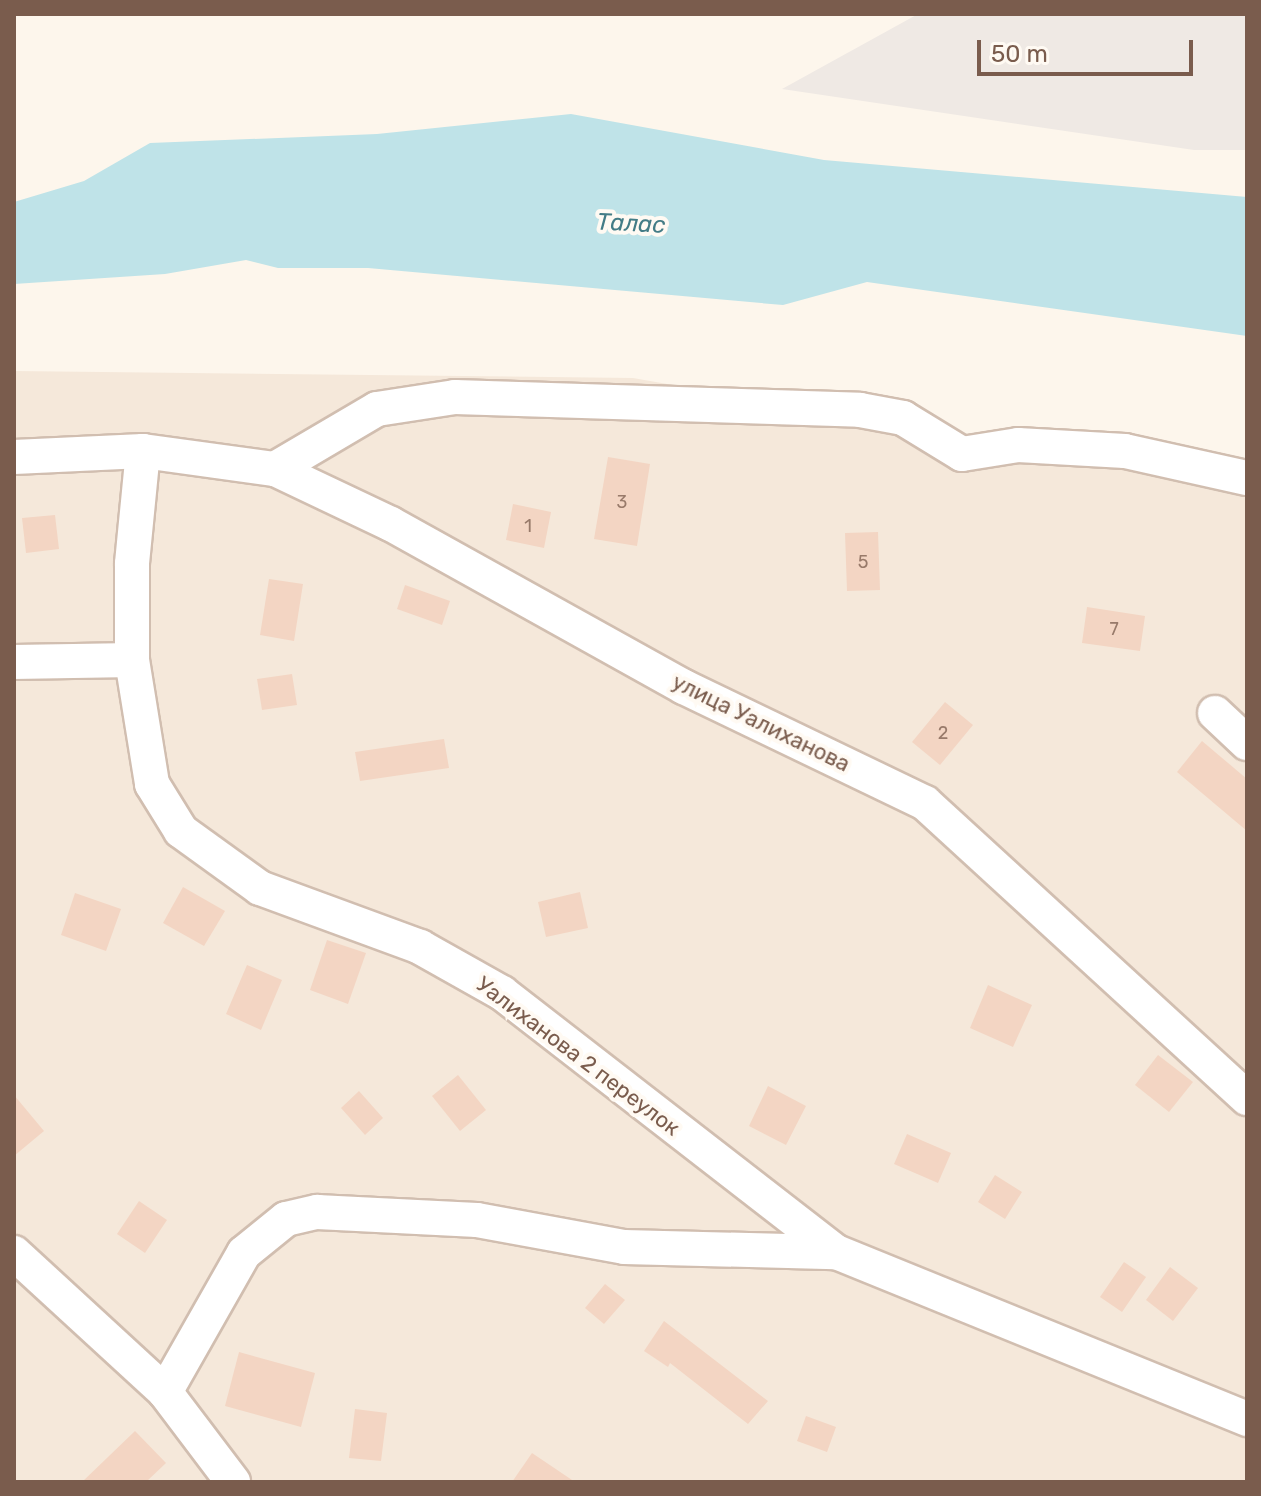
<!DOCTYPE html>
<meta charset="utf-8">
<style>
body{margin:0}
#map{position:relative;width:1261px;height:1496px;overflow:hidden;background:#fdf6ec;font-family:Rubik,sans-serif}
div>[style]{position:absolute}
.residential>*{inset:0;background:#f5e8da}
.industrial>*{inset:0;background:#efe9e4}
.water>*{inset:0;background:#bfe3e8}
.building>*{inset:0;background:#f3d5c3}
.roads{filter:drop-shadow(2px 0 #d1beb0) drop-shadow(-2px 0 #d1beb0) drop-shadow(0 2px #d1beb0) drop-shadow(0 -2px #d1beb0)}
.street>*{height:34px;margin:-17px;padding:0 17px;transform-origin:17px;border-radius:17px;background:#fff}
span{translate:-50% -50%;white-space:nowrap;text-align:center;line-height:1.15;-webkit-text-stroke:8px #fffaf3;paint-order:stroke}
.number-label{font-size:18px;color:#987a6a}
.number-label span{-webkit-text-stroke-width:0}
.street-label{font-size:22px;color:#7a5c4d}
.water-label{font-size:24px;color:#437c86;font-style:italic}
.frame{position:absolute;inset:0;border:16px solid #7a5c4d;pointer-events:none}
.scale{position:absolute;left:977px;top:40px;width:216px;height:36px;box-sizing:border-box;border:4px solid #7a5c4d;border-top:0;padding-left:10px;font-size:24px;line-height:28px;white-space:nowrap;color:#7a5c4d;-webkit-text-stroke:6px #fffaf3;paint-order:stroke}
</style>
<div id="map">
<div class="residential">
<div style="clip-path:polygon(14px 371px,633px 378px,1247px 486px,1247px 1482px,14px 1482px)"></div>
</div>
<div class="industrial">
<div style="clip-path:polygon(918px 14px,1247px 14px,1247px 150px,1194px 150px,782px 89px)"></div>
</div>
<div class="water">
<div style="clip-path:polygon(571px 114px,824px 160px,1247px 197px,1247px 336px,867px 282px,783px 305px,368px 268px,278px 268px,246px 260px,165px 274px,14px 284px,14px 202px,84px 181px,150px 143px,377px 134px)"></div>
</div>
<div class="building">
<div style="clip-path:polygon(608px 457px,650px 464px,637px 546px,594px 539px)"></div>
<div style="clip-path:polygon(513px 504px,551px 512px,544px 548px,506px 540px)"></div>
<div style="clip-path:polygon(55px 515px,59px 549px,26px 553px,22px 518px)"></div>
<div style="clip-path:polygon(878px 532px,880px 590px,847px 591px,845px 533px)"></div>
<div style="clip-path:polygon(269px 579px,303px 584px,294px 641px,260px 635px)"></div>
<div style="clip-path:polygon(405px 585px,450px 601px,442px 625px,397px 609px)"></div>
<div style="clip-path:polygon(1087px 607px,1145px 616px,1140px 651px,1082px 643px)"></div>
<div style="clip-path:polygon(292px 674px,297px 705px,262px 710px,257px 679px)"></div>
<div style="clip-path:polygon(945px 702px,973px 725px,940px 765px,912px 742px)"></div>
<div style="clip-path:polygon(444px 739px,449px 768px,360px 781px,355px 752px)"></div>
<div style="clip-path:polygon(1202px 741px,1247px 779px,1247px 831px,1177px 772px)"></div>
<div style="clip-path:polygon(183px 887px,225px 911px,204px 946px,163px 923px)"></div>
<div style="clip-path:polygon(580px 892px,588px 928px,546px 937px,538px 902px)"></div>
<div style="clip-path:polygon(75px 893px,121px 909px,106px 951px,61px 935px)"></div>
<div style="clip-path:polygon(327px 940px,366px 953px,348px 1004px,310px 990px)"></div>
<div style="clip-path:polygon(247px 965px,282px 980px,261px 1030px,226px 1014px)"></div>
<div style="clip-path:polygon(988px 985px,1032px 1005px,1013px 1047px,970px 1028px)"></div>
<div style="clip-path:polygon(1158px 1055px,1193px 1082px,1169px 1112px,1135px 1085px)"></div>
<div style="clip-path:polygon(458px 1075px,486px 1110px,460px 1131px,432px 1096px)"></div>
<div style="clip-path:polygon(768px 1086px,806px 1106px,786px 1145px,749px 1126px)"></div>
<div style="clip-path:polygon(359px 1091px,383px 1118px,365px 1135px,341px 1108px)"></div>
<div style="clip-path:polygon(14px 1095px,44px 1131px,14px 1156px)"></div>
<div style="clip-path:polygon(907px 1134px,951px 1153px,938px 1183px,894px 1164px)"></div>
<div style="clip-path:polygon(995px 1175px,1022px 1192px,1005px 1219px,978px 1202px)"></div>
<div style="clip-path:polygon(139px 1201px,167px 1220px,145px 1253px,117px 1234px)"></div>
<div style="clip-path:polygon(1124px 1262px,1146px 1277px,1122px 1312px,1100px 1297px)"></div>
<div style="clip-path:polygon(1170px 1267px,1198px 1288px,1173px 1321px,1146px 1300px)"></div>
<div style="clip-path:polygon(605px 1284px,625px 1300px,604px 1324px,585px 1308px)"></div>
<div style="clip-path:polygon(664px 1321px,768px 1401px,748px 1424px,670px 1363px,668px 1367px,644px 1351px)"></div>
<div style="clip-path:polygon(239px 1352px,315px 1373px,301px 1427px,225px 1406px)"></div>
<div style="clip-path:polygon(355px 1409px,387px 1413px,381px 1461px,349px 1458px)"></div>
<div style="clip-path:polygon(806px 1416px,836px 1427px,827px 1452px,797px 1441px)"></div>
<div style="clip-path:polygon(135px 1431px,166px 1463px,146px 1482px,82px 1482px)"></div>
<div style="clip-path:polygon(532px 1453px,575px 1482px,512px 1482px)"></div>
</div>
<div class="roads">
<div class="street">
<div style="left:143px;top:451px;width:114px;rotate:95.6deg"></div>
<div style="left:132px;top:564px;width:96px;rotate:90deg"></div>
<div style="left:132px;top:660px;width:126px;rotate:80.8deg"></div>
<div style="left:152px;top:784px;width:55px;rotate:58.3deg"></div>
<div style="left:181px;top:831px;width:97px;rotate:35.8deg"></div>
<div style="left:260px;top:888px;width:171px;rotate:20.2deg"></div>
<div style="left:420px;top:947px;width:94px;rotate:29.3deg"></div>
<div style="left:502px;top:993px;width:423px;rotate:37.8deg"></div>
<div style="left:836px;top:1252px;width:444px;rotate:22.1deg"></div>
<div style="left:14px;top:457px;width:129px;rotate:-2.7deg"></div>
<div style="left:143px;top:451px;width:133px;rotate:7.8deg"></div>
<div style="left:275px;top:469px;width:128px;rotate:25.4deg"></div>
<div style="left:391px;top:524px;width:335px;rotate:29.1deg"></div>
<div style="left:684px;top:687px;width:267px;rotate:25.7deg"></div>
<div style="left:925px;top:803px;width:437px;rotate:42.5deg"></div>
<div style="left:275px;top:469px;width:118px;rotate:-30.5deg"></div>
<div style="left:377px;top:409px;width:79px;rotate:-8.7deg"></div>
<div style="left:455px;top:397px;width:405px;rotate:1.8deg"></div>
<div style="left:860px;top:410px;width:44px;rotate:10.5deg"></div>
<div style="left:903px;top:418px;width:69px;rotate:31.4deg"></div>
<div style="left:962px;top:454px;width:57px;rotate:-9.1deg"></div>
<div style="left:1018px;top:445px;width:107px;rotate:3.2deg"></div>
<div style="left:1125px;top:451px;width:125px;rotate:12.5deg"></div>
<div style="left:14px;top:662px;width:118px;rotate:-1deg"></div>
<div style="left:1215px;top:713px;width:44px;rotate:43.2deg"></div>
<div style="left:14px;top:1253px;width:205px;rotate:42.6deg"></div>
<div style="left:165px;top:1392px;width:113px;rotate:52.9deg"></div>
<div style="left:165px;top:1392px;width:160px;rotate:-60.4deg"></div>
<div style="left:244px;top:1253px;width:54px;rotate:-39deg"></div>
<div style="left:286px;top:1219px;width:32px;rotate:-13deg"></div>
<div style="left:317px;top:1212px;width:160px;rotate:2.9deg"></div>
<div style="left:477px;top:1220px;width:149px;rotate:10.4deg"></div>
<div style="left:624px;top:1247px;width:212px;rotate:1.4deg"></div>
</div>
</div>
<div class="number-label">
<span style="left:622px;top:502px">3</span>
<span style="left:528px;top:526px">1</span>
<span style="left:863px;top:562px">5</span>
<span style="left:1114px;top:629px">7</span>
<span style="left:943px;top:733px">2</span>
</div>
<div class="street-label">
<span style="left:761px;top:723px;rotate:26deg">улица Уалиханова</span>
<span style="left:578px;top:1056px;rotate:37deg">Уалиханова 2 переулок</span>
</div>
<div class="water-label">
<span style="left:631px;top:224px;rotate:3deg">Талас</span>
</div>
<div class="frame"></div>
<div class="scale">50 m</div>
</div>
